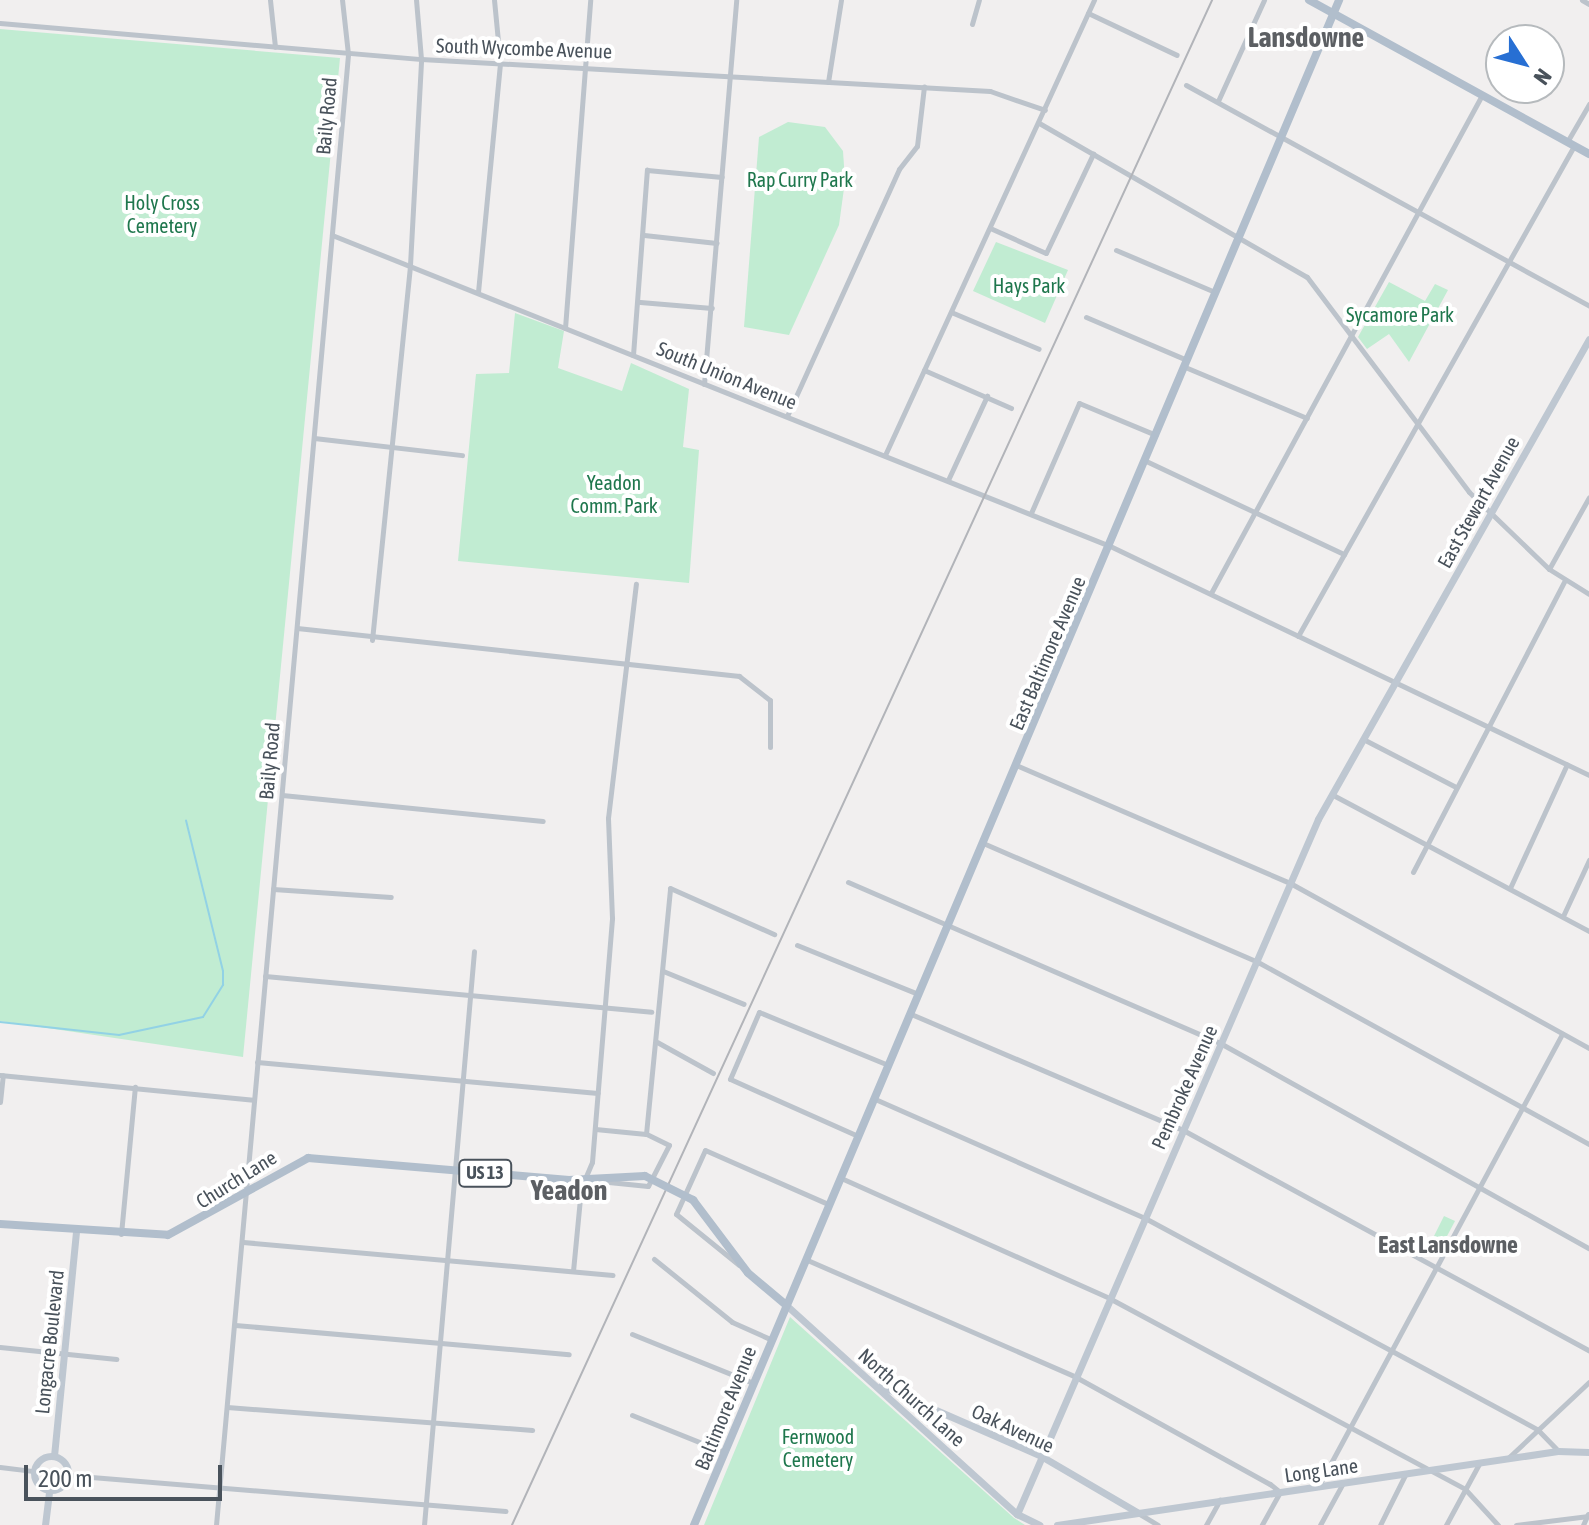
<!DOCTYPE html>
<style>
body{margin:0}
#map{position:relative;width:1589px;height:1525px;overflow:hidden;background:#f1efef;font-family:"Asap Condensed",sans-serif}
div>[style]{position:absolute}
.green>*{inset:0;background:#c1ecd2}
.stream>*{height:2px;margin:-1px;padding:0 1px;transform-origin:1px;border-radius:1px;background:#92d2e5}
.street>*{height:5px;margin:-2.5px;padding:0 2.5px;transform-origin:2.5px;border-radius:2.5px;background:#bcc3cb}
.secondary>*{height:7px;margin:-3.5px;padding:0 3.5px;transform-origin:3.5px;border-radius:3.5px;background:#bec7d1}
.secondary>.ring{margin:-3.5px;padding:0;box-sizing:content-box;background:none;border:7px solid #bec7d1;border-radius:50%}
.primary>*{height:8px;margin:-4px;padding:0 4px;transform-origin:4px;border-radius:4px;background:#b1becc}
.rail>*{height:2px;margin:-1px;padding:0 1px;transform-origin:1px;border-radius:1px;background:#b2b4b9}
.primary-bridge>*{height:8px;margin:-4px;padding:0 4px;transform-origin:4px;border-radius:4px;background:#b1becc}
span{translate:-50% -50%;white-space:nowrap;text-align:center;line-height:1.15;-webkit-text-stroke:8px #fff;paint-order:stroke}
.shield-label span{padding:2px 6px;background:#fff;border:2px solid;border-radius:6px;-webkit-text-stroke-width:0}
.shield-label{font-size:18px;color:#49525b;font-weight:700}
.street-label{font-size:20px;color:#49525b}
.park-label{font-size:20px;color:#1f774d}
.quarter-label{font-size:24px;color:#5c5f63;font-weight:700}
.district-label{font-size:28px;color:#5c5f63;font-weight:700}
.north{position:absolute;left:1485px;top:24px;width:80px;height:80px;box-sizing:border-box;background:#fff;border:2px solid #b6babd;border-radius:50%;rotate:126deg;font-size:22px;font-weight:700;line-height:32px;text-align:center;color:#49525b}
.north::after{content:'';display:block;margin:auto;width:28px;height:36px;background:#276fd3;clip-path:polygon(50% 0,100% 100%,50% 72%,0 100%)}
.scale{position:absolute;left:24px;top:1465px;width:198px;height:36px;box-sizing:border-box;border:4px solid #49525b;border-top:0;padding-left:10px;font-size:24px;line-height:28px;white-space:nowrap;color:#49525b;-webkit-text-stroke:6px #fff;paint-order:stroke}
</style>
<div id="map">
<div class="green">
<div style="clip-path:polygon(0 29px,340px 58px,243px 1057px,0 1021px)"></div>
<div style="clip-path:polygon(788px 122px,825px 127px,843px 151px,845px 181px,839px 225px,789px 335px,744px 327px,759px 137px)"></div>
<div style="clip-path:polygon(996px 242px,1068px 270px,1045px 323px,973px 291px)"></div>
<div style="clip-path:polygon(1389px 282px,1425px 301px,1435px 284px,1448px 290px,1409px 362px,1389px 334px,1367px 349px,1358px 337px)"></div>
<div style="clip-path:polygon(515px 313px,564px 331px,558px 368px,622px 391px,631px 363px,689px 389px,683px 447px,699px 450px,689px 583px,458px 561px,476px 374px,509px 373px)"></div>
<div style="clip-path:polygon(1444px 1216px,1455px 1221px,1437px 1255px,1427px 1250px)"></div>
<div style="clip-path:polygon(790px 1317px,1014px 1518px,1025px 1525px,704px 1525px)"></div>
</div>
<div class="stream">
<div style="left:0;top:1022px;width:120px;rotate:6.2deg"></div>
<div style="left:119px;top:1035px;width:86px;rotate:-12.1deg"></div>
<div style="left:203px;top:1017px;width:38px;rotate:-58deg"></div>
<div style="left:223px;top:985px;width:14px;rotate:-90deg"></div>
<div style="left:223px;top:971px;width:155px;rotate:-103.8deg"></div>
</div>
<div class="street">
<div style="left:270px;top:0;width:47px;rotate:83.9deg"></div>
<div style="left:1582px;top:0;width:8px;rotate:30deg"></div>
<div style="left:1088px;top:13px;width:98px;rotate:25.3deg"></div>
<div style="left:0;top:23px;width:423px;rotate:4.9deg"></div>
<div style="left:421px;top:59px;width:570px;rotate:3.22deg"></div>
<div style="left:990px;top:91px;width:58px;rotate:19.1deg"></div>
<div style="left:972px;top:24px;width:25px;rotate:-74deg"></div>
<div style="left:828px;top:82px;width:83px;rotate:-81deg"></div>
<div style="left:1186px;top:85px;width:460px;rotate:28.7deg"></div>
<div style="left:1218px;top:101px;width:111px;rotate:-65.5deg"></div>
<div style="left:1039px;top:123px;width:309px;rotate:29.9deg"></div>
<div style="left:1307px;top:277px;width:269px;rotate:53deg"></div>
<div style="left:1469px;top:492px;width:111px;rotate:43.9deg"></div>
<div style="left:1549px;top:569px;width:47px;rotate:32deg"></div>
<div style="left:1567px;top:142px;width:44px;rotate:-59.9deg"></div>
<div style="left:990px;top:228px;width:61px;rotate:24.1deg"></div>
<div style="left:1046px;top:253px;width:110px;rotate:-64.6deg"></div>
<div style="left:332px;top:235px;width:838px;rotate:21.79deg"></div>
<div style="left:1110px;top:546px;width:531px;rotate:25.55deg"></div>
<div style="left:644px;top:235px;width:73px;rotate:6.3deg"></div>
<div style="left:1116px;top:250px;width:108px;rotate:23deg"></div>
<div style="left:478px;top:292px;width:231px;rotate:-84.5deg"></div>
<div style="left:500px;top:62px;width:62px;rotate:-95.5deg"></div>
<div style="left:640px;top:302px;width:72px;rotate:4.8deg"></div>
<div style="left:951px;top:312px;width:95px;rotate:22.8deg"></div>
<div style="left:1086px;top:317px;width:110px;rotate:23.1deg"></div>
<div style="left:565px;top:328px;width:329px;rotate:-85.6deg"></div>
<div style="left:633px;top:355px;width:186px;rotate:-85.7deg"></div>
<div style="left:647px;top:170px;width:75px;rotate:5.3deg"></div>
<div style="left:1185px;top:367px;width:132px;rotate:22.7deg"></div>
<div style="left:924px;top:370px;width:95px;rotate:23.6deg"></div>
<div style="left:704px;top:384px;width:385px;rotate:-85.2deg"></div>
<div style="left:787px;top:416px;width:271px;rotate:-65.6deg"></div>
<div style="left:899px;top:169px;width:29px;rotate:-52deg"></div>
<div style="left:917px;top:146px;width:60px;rotate:-83.3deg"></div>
<div style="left:314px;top:438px;width:149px;rotate:6.6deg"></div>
<div style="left:885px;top:455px;width:501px;rotate:-65.33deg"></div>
<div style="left:1146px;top:461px;width:219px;rotate:25.2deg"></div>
<div style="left:948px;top:480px;width:93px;rotate:-65.1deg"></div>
<div style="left:1031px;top:513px;width:120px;rotate:-66.4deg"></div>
<div style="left:1079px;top:403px;width:83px;rotate:22.6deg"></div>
<div style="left:1549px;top:569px;width:82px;rotate:-60.9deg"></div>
<div style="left:1211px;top:593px;width:567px;rotate:-61.45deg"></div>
<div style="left:297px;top:628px;width:445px;rotate:6.2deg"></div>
<div style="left:739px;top:676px;width:39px;rotate:38deg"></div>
<div style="left:770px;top:700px;width:47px;rotate:90deg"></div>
<div style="left:1298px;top:636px;width:562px;rotate:-60.61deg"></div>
<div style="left:372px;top:640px;width:377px;rotate:-84.2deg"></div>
<div style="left:410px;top:265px;width:206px;rotate:-86.9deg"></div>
<div style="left:421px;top:59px;width:59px;rotate:-94.8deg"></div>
<div style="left:1363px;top:739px;width:105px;rotate:27.3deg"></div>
<div style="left:1016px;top:765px;width:298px;rotate:23.3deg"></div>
<div style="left:1290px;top:883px;width:342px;rotate:28.9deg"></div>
<div style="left:282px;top:795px;width:262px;rotate:5.7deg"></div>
<div style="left:1333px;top:795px;width:290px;rotate:28deg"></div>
<div style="left:983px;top:843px;width:297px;rotate:23.4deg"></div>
<div style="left:1256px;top:961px;width:380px;rotate:28.8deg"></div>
<div style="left:1413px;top:872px;width:329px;rotate:-62.5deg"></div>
<div style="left:848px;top:882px;width:405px;rotate:23.4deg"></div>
<div style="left:1220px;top:1043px;width:422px;rotate:29.1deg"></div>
<div style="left:1510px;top:888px;width:136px;rotate:-65.3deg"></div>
<div style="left:273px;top:889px;width:118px;rotate:3.9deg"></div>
<div style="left:1563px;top:916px;width:62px;rotate:-65.1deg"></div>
<div style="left:797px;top:945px;width:131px;rotate:22deg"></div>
<div style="left:663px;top:971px;width:87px;rotate:22.2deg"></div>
<div style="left:265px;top:976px;width:388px;rotate:5.3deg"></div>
<div style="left:911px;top:1014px;width:296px;rotate:23.1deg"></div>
<div style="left:1183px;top:1130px;width:462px;rotate:28.5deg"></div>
<div style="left:657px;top:1042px;width:64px;rotate:29deg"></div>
<div style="left:257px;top:1062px;width:342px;rotate:5.2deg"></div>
<div style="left:0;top:1075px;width:254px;rotate:5.6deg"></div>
<div style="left:875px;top:1099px;width:293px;rotate:23.8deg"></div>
<div style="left:1143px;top:1217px;width:449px;rotate:28.3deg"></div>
<div style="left:1538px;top:1430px;width:29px;rotate:46deg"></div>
<div style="left:0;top:1102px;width:27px;rotate:-84deg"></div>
<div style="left:646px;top:1134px;width:247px;rotate:-84.4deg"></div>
<div style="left:670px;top:888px;width:114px;rotate:23.9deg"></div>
<div style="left:858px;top:1136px;width:140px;rotate:-156deg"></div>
<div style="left:730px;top:1079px;width:73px;rotate:-66.6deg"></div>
<div style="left:759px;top:1012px;width:139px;rotate:22.3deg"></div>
<div style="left:841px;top:1178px;width:294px;rotate:24.1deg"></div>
<div style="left:1109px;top:1298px;width:404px;rotate:28.2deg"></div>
<div style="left:1465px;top:1489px;width:49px;rotate:47.5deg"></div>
<div style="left:589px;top:1180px;width:59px;rotate:5.8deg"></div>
<div style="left:648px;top:1186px;width:46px;rotate:-62.9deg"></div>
<div style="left:669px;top:1145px;width:25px;rotate:-154deg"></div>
<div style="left:646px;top:1134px;width:51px;rotate:-174.4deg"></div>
<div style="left:121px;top:1234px;width:148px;rotate:-84.6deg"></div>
<div style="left:243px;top:1242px;width:371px;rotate:5.1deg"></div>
<div style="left:654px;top:1259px;width:100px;rotate:38.9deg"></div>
<div style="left:732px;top:1322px;width:42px;rotate:24.1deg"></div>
<div style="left:805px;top:1259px;width:293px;rotate:23.5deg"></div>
<div style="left:1074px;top:1376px;width:224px;rotate:28.9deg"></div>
<div style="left:1270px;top:1484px;width:13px;rotate:39deg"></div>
<div style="left:1280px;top:1492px;width:38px;rotate:119deg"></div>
<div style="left:739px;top:1265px;width:81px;rotate:-141deg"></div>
<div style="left:676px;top:1214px;width:70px;rotate:-65.6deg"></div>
<div style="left:705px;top:1150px;width:134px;rotate:23.7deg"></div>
<div style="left:573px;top:1271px;width:83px;rotate:-84.5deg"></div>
<div style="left:581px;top:1188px;width:28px;rotate:-67deg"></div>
<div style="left:592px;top:1162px;width:245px;rotate:-85.3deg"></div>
<div style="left:612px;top:918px;width:100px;rotate:-92.3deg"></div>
<div style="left:608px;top:818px;width:236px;rotate:-83.2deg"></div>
<div style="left:235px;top:1325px;width:335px;rotate:5deg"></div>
<div style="left:632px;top:1334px;width:131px;rotate:22deg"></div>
<div style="left:0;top:1347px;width:117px;rotate:5.9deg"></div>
<div style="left:227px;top:1407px;width:306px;rotate:4.3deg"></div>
<div style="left:632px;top:1415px;width:99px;rotate:21.9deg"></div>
<div style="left:1508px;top:1458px;width:111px;rotate:-43.2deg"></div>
<div style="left:0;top:1467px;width:34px;rotate:7deg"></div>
<div style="left:67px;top:1475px;width:440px;rotate:4.7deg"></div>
<div style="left:1318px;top:1487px;width:515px;rotate:-61.69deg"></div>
<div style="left:1138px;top:1513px;width:23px;rotate:31deg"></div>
<div style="left:216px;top:1525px;width:1477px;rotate:-84.87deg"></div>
<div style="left:348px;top:54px;width:54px;rotate:-96.3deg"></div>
<div style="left:424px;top:1525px;width:576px;rotate:-85.02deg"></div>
<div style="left:1206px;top:1525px;width:29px;rotate:-61deg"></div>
<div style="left:1320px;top:1525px;width:48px;rotate:-61.3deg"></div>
<div style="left:1380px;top:1525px;width:58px;rotate:-63.4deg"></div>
<div style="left:1446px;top:1525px;width:69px;rotate:-61.6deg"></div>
<div style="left:1516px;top:1525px;width:73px;rotate:-7.1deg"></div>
<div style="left:1583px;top:1525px;width:12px;rotate:-66deg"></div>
</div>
<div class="secondary">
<div style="left:785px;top:1304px;width:313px;rotate:42.2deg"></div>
<div style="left:1017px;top:1514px;width:25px;rotate:26deg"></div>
<div style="left:881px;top:1386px;width:175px;rotate:23.6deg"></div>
<div style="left:1041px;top:1456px;width:111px;rotate:30.3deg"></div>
<div style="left:54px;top:1456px;width:226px;rotate:-84.4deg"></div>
<div class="ring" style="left:34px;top:1456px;width:27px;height:27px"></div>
<div style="left:1017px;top:1514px;width:757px;rotate:-66.58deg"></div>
<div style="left:1318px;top:819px;width:551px;rotate:-60.55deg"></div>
<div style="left:45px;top:1525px;width:35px;rotate:-83deg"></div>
<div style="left:1057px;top:1525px;width:506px;rotate:-8.4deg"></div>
<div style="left:1558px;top:1451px;width:31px;rotate:2deg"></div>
</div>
<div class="primary">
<div style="left:1309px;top:0;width:320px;rotate:28.8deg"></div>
<div style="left:693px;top:1200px;width:91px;rotate:53deg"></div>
<div style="left:748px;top:1273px;width:48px;rotate:40deg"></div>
<div style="left:0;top:1224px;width:168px;rotate:3.7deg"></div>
<div style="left:168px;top:1235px;width:160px;rotate:-28.8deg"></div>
<div style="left:308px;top:1158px;width:262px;rotate:4.8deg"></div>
<div style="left:569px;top:1180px;width:76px;rotate:-3deg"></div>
<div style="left:694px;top:1525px;width:1656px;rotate:-67.07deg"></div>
</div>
<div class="rail">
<div style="left:512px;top:1525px;width:1678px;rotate:-65.34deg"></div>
</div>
<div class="primary-bridge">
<div style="left:645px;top:1176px;width:54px;rotate:26.6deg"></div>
</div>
<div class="shield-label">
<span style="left:485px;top:1173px">US 13</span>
</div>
<div class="street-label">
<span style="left:524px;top:48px;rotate:2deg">South Wycombe Avenue</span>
<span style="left:326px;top:116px;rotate:-85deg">Baily Road</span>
<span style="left:727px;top:375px;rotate:22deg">South Union Avenue</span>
<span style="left:1478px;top:502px;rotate:-61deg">East Stewart Avenue</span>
<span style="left:1047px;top:653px;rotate:-67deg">East Baltimore Avenue</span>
<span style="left:269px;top:761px;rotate:-85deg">Baily Road</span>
<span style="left:1184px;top:1087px;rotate:-66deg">Pembroke Avenue</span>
<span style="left:236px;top:1179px;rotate:-32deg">Church Lane</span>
<span style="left:49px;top:1342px;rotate:-84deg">Longacre Boulevard</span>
<span style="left:912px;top:1397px;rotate:42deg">North Church Lane</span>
<span style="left:725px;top:1408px;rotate:-68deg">Baltimore Avenue</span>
<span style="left:1013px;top:1428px;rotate:25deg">Oak Avenue</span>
<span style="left:1321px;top:1470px;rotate:-8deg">Long Lane</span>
</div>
<div class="park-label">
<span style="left:800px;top:179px">Rap Curry Park</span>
<span style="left:162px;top:214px">Holy Cross<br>Cemetery</span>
<span style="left:1029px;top:285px">Hays Park</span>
<span style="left:1400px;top:314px">Sycamore Park</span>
<span style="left:614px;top:494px">Yeadon<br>Comm. Park</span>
<span style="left:818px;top:1448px">Fernwood<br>Cemetery</span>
</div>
<div class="quarter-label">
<span style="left:1448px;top:1245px">East Lansdowne</span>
</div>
<div class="district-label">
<span style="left:1306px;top:37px">Lansdowne</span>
<span style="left:569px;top:1190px">Yeadon</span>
</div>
<div class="north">N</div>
<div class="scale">200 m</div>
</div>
